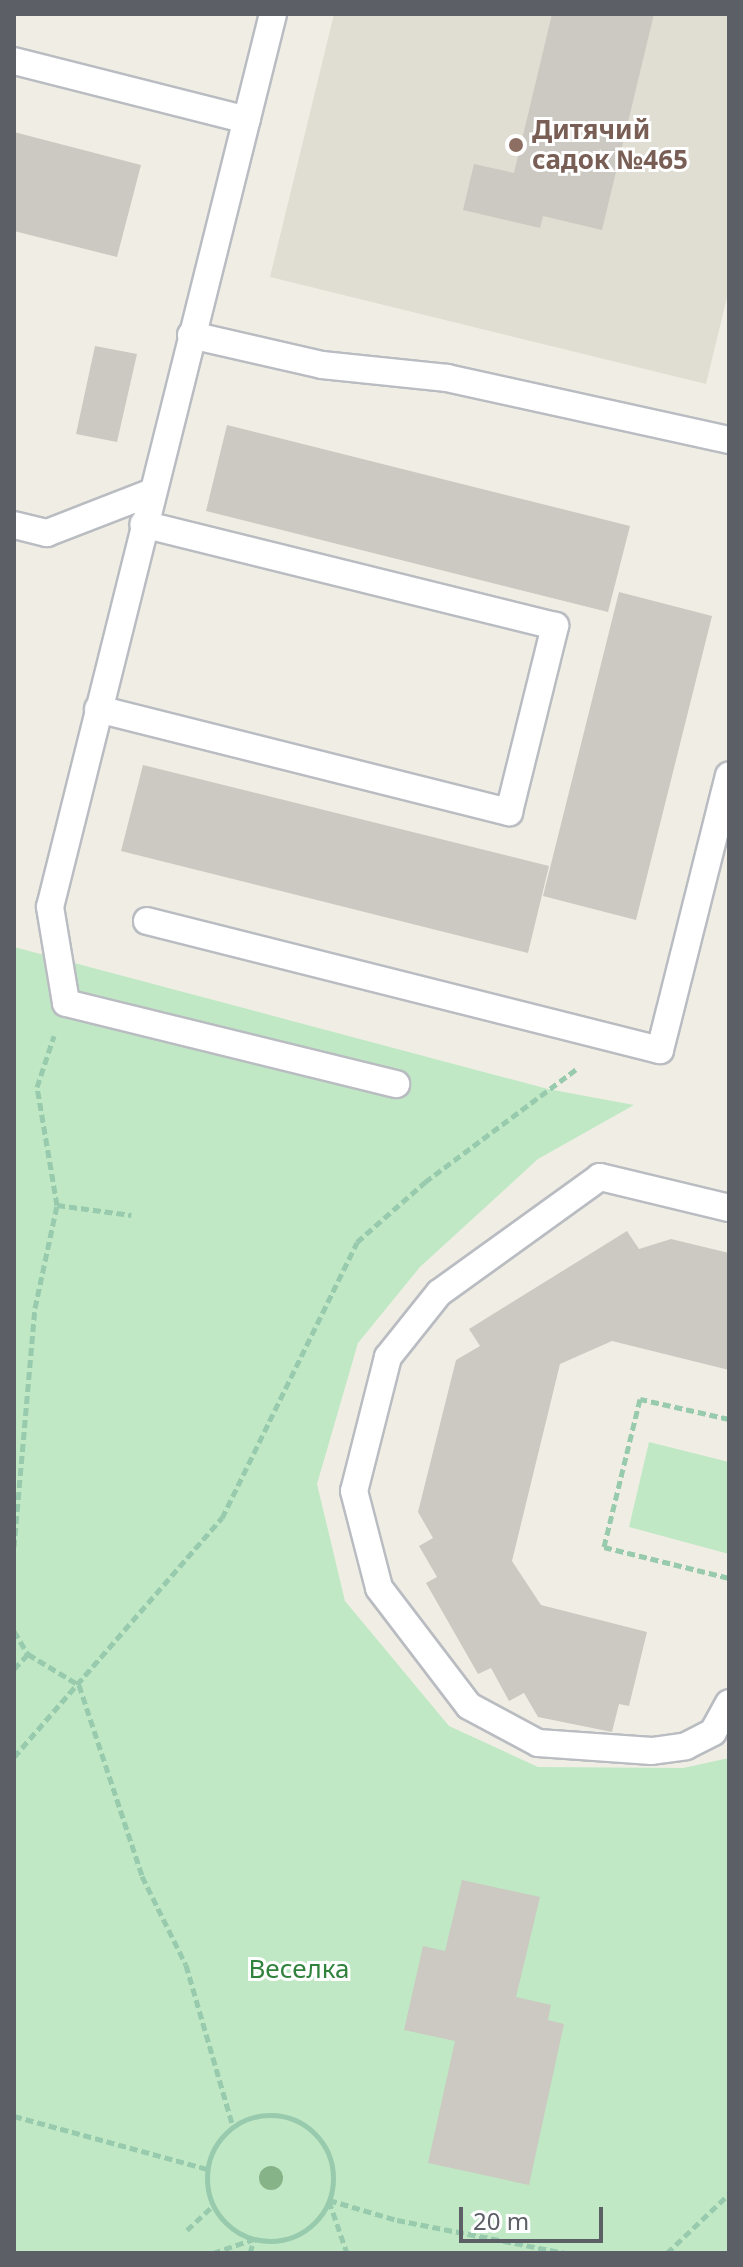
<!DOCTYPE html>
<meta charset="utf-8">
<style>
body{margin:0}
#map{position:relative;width:743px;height:2267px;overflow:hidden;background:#f0eee4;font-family:"Noto Sans",sans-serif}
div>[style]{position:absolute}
.education>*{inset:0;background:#e0ded3}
.green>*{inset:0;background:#c0e8c5}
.building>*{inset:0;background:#cbc9c1}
.path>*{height:5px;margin-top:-2.5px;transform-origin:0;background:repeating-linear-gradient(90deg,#98caad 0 8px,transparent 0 12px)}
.path>.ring{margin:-2.5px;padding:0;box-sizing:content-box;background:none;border:5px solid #98caad;border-radius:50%}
.roads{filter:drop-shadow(2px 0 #b9bcc1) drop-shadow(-2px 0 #b9bcc1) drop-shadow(0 2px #b9bcc1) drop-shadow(0 -2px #b9bcc1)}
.lane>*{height:26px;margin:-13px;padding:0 13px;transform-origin:13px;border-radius:13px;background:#fff}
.trees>*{width:24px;height:24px;margin:-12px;border-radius:50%;background:#86b388}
.dots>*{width:22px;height:22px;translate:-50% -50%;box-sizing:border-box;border:4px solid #fff;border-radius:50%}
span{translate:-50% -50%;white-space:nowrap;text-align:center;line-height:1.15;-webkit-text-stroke:6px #fff;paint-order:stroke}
.education-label{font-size:26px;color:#785e54;font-weight:700}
.left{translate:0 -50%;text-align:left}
.park-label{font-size:26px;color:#30823d}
.frame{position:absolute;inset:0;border:16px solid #5c5f66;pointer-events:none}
.scale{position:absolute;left:459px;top:2207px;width:144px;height:36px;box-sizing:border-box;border:4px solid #5c5f66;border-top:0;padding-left:10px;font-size:24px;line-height:28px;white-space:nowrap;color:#5c5f66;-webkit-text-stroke:6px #fff;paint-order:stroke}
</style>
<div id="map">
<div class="education">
<div style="clip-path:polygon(334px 14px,729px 14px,729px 289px,706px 384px,270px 277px)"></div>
</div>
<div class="green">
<div style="clip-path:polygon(14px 947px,548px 1089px,634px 1105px,538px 1159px,420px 1267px,358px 1343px,317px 1484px,345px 1601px,449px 1726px,538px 1767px,683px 1768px,729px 1758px,729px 2253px,14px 2253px)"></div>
<div style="clip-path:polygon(649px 1442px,729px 1462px,729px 1554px,629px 1527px)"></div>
</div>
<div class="building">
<div style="clip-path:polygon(552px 14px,654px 14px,602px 230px,543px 216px,540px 228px,463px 210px,474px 164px,514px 173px)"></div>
<div style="clip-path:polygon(14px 132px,141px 165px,117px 257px,14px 231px)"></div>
<div style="clip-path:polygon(95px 346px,137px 354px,117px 442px,76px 434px)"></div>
<div style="clip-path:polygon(227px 425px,630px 526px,608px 612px,206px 511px)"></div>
<div style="clip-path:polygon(619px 592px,712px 616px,636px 920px,543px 896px)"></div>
<div style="clip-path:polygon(143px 765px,549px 866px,528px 953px,121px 851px)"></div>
<div style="clip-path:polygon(627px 1231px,639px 1249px,671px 1239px,729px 1253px,729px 1370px,612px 1341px,560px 1364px,512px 1561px,541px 1605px,647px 1632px,629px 1706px,619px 1704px,612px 1732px,538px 1717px,524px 1693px,509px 1701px,491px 1668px,478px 1674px,426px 1583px,437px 1577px,419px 1546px,433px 1538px,418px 1512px,456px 1360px,480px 1346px,469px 1329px)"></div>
<div style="clip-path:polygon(462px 1880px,540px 1897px,516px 1997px,551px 2005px,548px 2020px,564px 2024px,529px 2185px,428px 2163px,455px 2041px,404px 2030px,423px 1946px,445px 1951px)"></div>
</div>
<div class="path">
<div style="left:57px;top:1205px;width:75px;rotate:7.7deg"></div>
<div style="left:729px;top:1419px;width:91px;rotate:-167.3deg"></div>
<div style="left:640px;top:1399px;width:152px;rotate:103.7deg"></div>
<div style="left:604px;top:1547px;width:129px;rotate:13.9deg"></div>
<div style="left:14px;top:1547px;width:240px;rotate:-85deg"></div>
<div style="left:35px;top:1308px;width:105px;rotate:-77.9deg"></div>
<div style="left:57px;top:1205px;width:120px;rotate:-99.6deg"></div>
<div style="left:37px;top:1087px;width:54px;rotate:-71.6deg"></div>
<div style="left:14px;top:1631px;width:27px;rotate:59deg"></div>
<div style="left:28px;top:1654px;width:60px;rotate:31.3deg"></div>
<div style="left:79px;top:1685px;width:201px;rotate:71.7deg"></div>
<div style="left:142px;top:1876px;width:99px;rotate:63.7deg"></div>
<div style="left:186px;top:1965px;width:169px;rotate:73.8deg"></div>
<div style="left:14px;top:1669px;width:21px;rotate:-47deg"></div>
<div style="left:14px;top:1757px;width:317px;rotate:-49deg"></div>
<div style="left:222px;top:1518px;width:307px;rotate:-63.9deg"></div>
<div style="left:357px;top:1242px;width:91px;rotate:-41.4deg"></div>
<div style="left:425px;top:1182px;width:191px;rotate:-36.7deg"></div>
<div class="ring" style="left:207px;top:2115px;width:121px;height:121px"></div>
<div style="left:14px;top:2116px;width:201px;rotate:15.3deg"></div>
<div style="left:329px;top:2200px;width:71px;rotate:16.4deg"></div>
<div style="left:397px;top:2220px;width:171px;rotate:11.1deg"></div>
<div style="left:329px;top:2201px;width:55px;rotate:70.9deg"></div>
<div style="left:187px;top:2230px;width:37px;rotate:-43deg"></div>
<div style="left:213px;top:2253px;width:43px;rotate:-18.9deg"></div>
<div style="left:250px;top:2253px;width:14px;rotate:-73deg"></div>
<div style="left:667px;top:2253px;width:86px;rotate:-43.6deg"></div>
</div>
<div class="roads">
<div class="lane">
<div style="left:273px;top:14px;width:920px;rotate:104.02deg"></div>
<div style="left:50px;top:907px;width:97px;rotate:80.5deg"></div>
<div style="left:66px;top:1003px;width:340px;rotate:13.8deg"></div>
<div style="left:14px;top:61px;width:240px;rotate:14.2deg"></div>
<div style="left:191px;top:335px;width:134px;rotate:12.9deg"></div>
<div style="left:322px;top:365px;width:126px;rotate:5.9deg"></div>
<div style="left:447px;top:378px;width:289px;rotate:12.4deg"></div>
<div style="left:14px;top:525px;width:34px;rotate:14deg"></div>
<div style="left:47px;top:533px;width:110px;rotate:-21.2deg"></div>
<div style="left:98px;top:709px;width:424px;rotate:14.1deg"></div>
<div style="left:509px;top:812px;width:192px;rotate:-76.1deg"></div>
<div style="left:555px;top:626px;width:424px;rotate:-166.1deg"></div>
<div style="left:147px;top:921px;width:529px;rotate:14.12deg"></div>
<div style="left:660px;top:1050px;width:283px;rotate:-75.9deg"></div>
<div style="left:729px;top:1208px;width:133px;rotate:-166.5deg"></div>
<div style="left:600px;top:1177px;width:198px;rotate:144.2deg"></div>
<div style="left:439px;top:1293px;width:82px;rotate:128.6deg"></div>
<div style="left:388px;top:1357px;width:138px;rotate:104.2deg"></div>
<div style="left:354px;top:1491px;width:100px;rotate:75.5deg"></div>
<div style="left:379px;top:1588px;width:148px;rotate:52.7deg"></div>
<div style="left:469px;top:1706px;width:78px;rotate:28.2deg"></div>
<div style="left:538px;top:1743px;width:114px;rotate:4deg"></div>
<div style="left:652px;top:1751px;width:34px;rotate:-8deg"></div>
<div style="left:686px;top:1746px;width:30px;rotate:-27deg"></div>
<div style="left:713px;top:1732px;width:33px;rotate:-61deg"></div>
</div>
</div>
<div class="trees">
<div style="left:271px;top:2178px"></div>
</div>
<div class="dots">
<div style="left:516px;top:145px;background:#8d6e63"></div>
</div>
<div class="education-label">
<span class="left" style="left:532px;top:145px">Дитячий<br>садок №465</span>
</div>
<div class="park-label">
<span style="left:299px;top:1969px">Веселка</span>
</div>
<div class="frame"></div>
<div class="scale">20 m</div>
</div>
